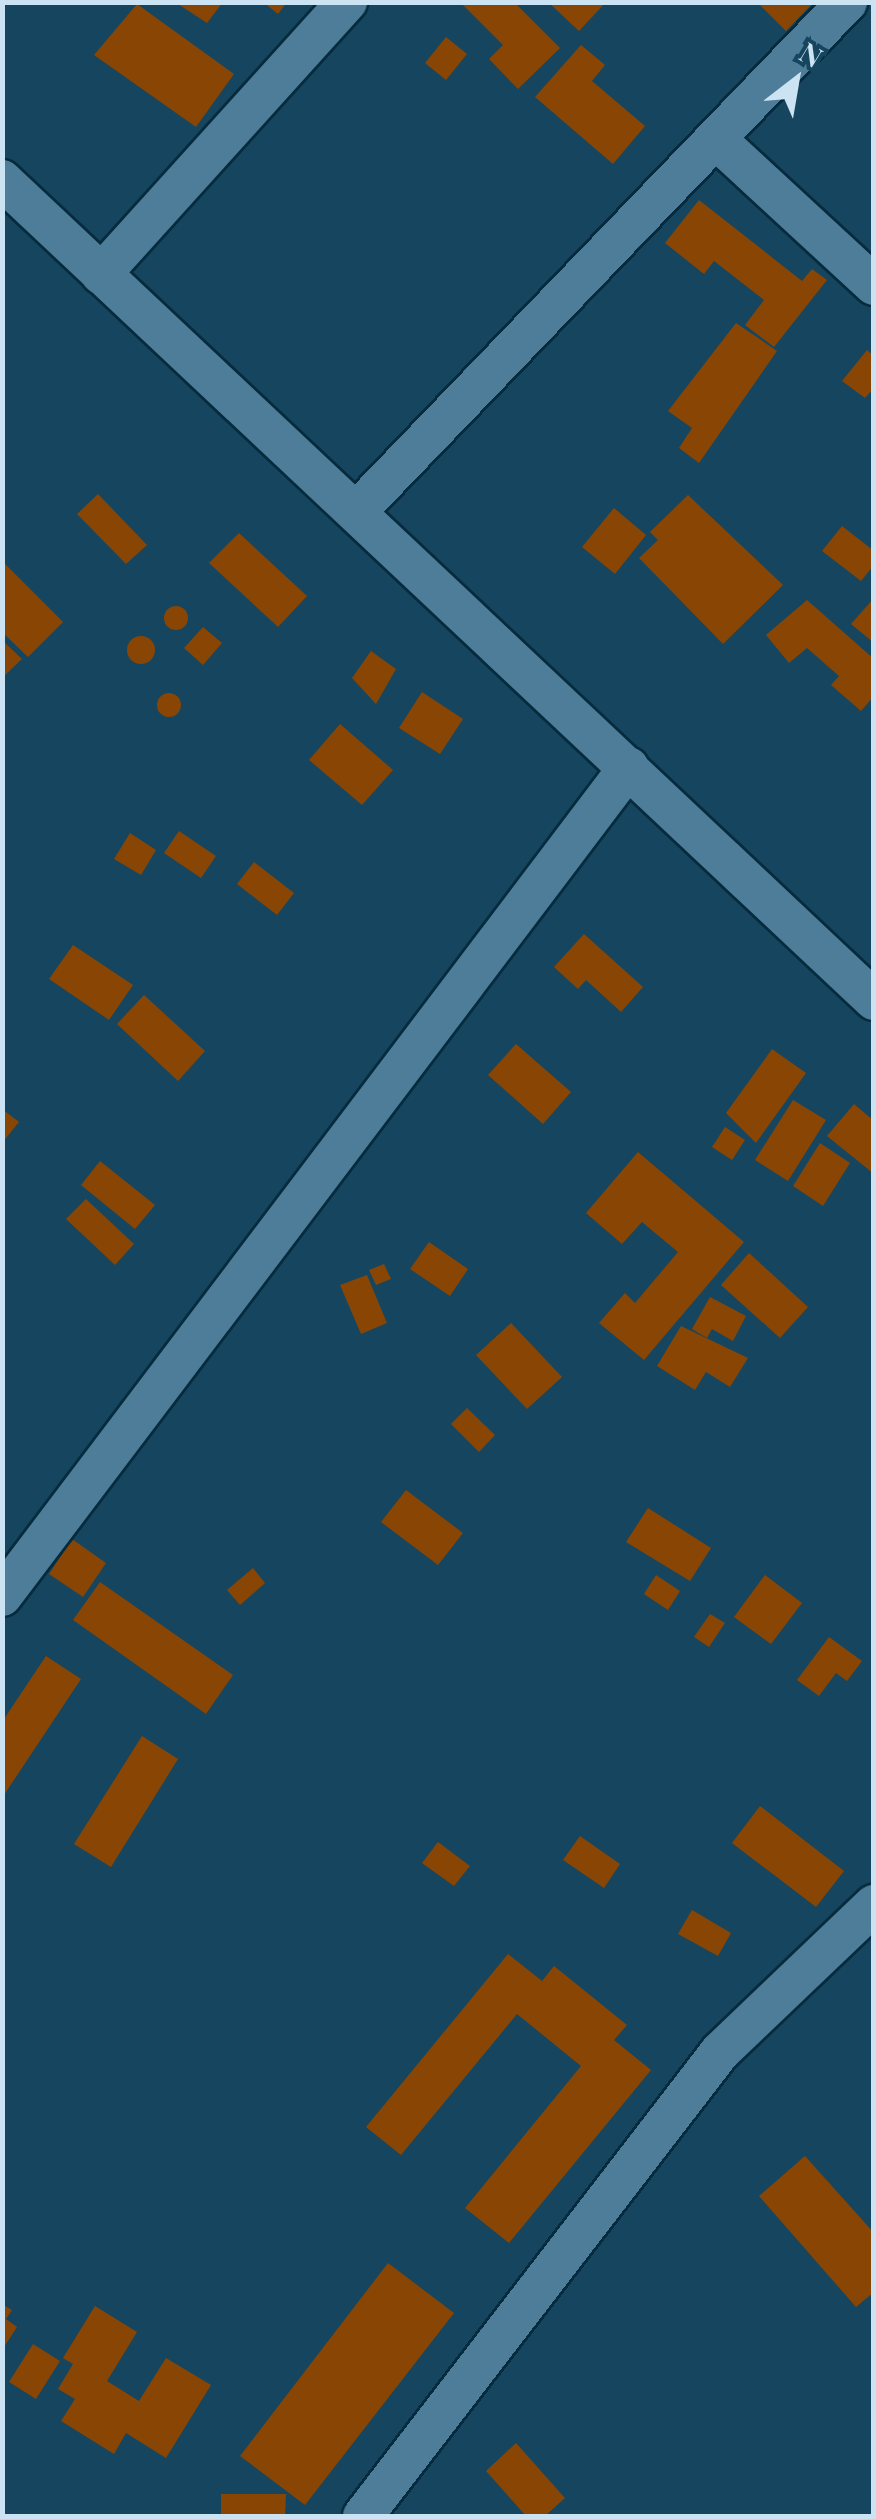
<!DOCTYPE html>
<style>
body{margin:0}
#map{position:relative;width:876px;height:2519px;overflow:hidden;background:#16465f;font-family:"Playfair Display",serif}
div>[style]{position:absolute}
.building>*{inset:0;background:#894503}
.round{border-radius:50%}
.roads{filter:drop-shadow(2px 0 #062b3e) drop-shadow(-2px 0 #062b3e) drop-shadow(0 2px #062b3e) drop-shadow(0 -2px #062b3e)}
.street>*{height:40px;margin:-20px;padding:0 20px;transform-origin:20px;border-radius:20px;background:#4e7d99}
span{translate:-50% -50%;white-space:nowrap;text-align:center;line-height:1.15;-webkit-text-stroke:10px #16465f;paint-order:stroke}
.frame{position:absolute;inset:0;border:5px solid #cbe3f2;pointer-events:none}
.north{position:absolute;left:746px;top:30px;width:100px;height:100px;-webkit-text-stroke:8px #16465f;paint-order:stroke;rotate:31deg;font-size:28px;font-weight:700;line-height:40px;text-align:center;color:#cbe3f2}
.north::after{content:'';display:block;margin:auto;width:35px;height:45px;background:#cbe3f2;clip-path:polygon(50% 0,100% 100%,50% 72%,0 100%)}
</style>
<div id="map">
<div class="building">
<div style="clip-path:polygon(175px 2px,223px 2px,207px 23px)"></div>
<div style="clip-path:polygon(263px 2px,287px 2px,278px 14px)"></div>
<div style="clip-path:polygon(460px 2px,514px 2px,560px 48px,518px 89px,489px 59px,503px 45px)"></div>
<div style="clip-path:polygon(548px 2px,606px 2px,579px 31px)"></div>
<div style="clip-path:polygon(757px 2px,809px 2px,811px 5px,786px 31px)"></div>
<div style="clip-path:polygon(137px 4px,234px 74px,196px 127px,94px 55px)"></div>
<div style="clip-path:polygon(446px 37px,467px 54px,446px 80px,425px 63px)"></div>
<div style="clip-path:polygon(581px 45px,605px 65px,592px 81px,645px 126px,613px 164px,535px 97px)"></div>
<div style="clip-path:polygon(699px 200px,802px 281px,812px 269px,827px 280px,774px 347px,745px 325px,764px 300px,714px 261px,704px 274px,665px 243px)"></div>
<div style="clip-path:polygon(736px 323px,777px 351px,699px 463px,679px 448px,692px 428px,668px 411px)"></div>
<div style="clip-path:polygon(867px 350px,874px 356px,874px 388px,865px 398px,842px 381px)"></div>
<div style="clip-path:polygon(98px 494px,147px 545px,126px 564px,77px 514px)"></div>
<div style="clip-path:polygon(688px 495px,783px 585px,723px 644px,639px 558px,658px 540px,650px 532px)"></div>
<div style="clip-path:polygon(614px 508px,646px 535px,615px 574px,582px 547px)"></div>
<div style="clip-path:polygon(842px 526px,874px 551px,874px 565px,861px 581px,822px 551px)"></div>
<div style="clip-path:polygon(239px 533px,307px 596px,278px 627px,209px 563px)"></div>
<div style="clip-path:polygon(2px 561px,63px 622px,28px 657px,2px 632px)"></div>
<div style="clip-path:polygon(874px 598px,874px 643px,851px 624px)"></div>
<div style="clip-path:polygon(807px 600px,874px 659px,874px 696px,861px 711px,831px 685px,839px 676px,807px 648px,789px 663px,766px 635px)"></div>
<div class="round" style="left:164px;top:606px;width:24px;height:24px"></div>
<div style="clip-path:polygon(203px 627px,222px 643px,203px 665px,184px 648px)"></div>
<div class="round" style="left:127px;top:636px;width:28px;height:28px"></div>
<div style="clip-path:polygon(2px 640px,22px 659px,2px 678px)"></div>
<div style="clip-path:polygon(371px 651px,396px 669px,376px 704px,352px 678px)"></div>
<div style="clip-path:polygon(422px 692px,463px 719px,440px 754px,399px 728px)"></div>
<div class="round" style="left:157px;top:693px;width:24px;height:24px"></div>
<div style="clip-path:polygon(340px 724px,393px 770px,362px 805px,309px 760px)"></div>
<div style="clip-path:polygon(179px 831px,216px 856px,201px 878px,164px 853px)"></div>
<div style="clip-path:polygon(130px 833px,156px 850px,141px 875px,114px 859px)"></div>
<div style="clip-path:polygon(254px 862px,294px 893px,277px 915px,237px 884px)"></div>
<div style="clip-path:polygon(584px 934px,643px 987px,621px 1012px,586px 980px,578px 989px,554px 967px)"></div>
<div style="clip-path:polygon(73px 945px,133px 985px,109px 1020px,49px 979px)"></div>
<div style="clip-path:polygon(144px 995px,205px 1051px,178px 1081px,117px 1024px)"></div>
<div style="clip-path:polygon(516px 1044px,571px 1092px,543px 1124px,488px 1075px)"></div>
<div style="clip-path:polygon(772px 1049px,806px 1073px,756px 1143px,726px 1113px)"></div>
<div style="clip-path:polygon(793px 1100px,826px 1120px,788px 1181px,755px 1160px)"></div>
<div style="clip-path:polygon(854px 1104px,874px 1121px,874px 1174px,827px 1136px)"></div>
<div style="clip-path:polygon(2px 1109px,19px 1122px,2px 1143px)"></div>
<div style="clip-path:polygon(725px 1127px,745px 1140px,732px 1160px,712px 1147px)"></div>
<div style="clip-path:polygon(820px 1143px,850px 1163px,823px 1206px,793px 1186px)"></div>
<div style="clip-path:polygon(638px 1152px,744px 1242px,644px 1360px,599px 1323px,625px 1293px,635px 1303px,678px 1252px,642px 1222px,622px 1244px,586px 1213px)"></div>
<div style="clip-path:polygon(100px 1161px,155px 1205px,135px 1229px,81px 1185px)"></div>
<div style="clip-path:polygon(86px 1199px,134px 1244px,115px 1265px,66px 1219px)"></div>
<div style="clip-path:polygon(429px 1242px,468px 1269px,450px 1296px,410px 1269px)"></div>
<div style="clip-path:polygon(749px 1253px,808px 1307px,780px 1338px,721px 1285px)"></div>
<div style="clip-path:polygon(384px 1264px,391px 1279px,376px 1285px,369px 1270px)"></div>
<div style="clip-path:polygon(367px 1275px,387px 1323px,361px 1334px,340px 1285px)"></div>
<div style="clip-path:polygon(710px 1297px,746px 1316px,733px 1341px,712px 1329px,707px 1338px,692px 1329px)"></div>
<div style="clip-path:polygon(511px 1323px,562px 1377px,527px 1409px,476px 1355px)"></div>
<div style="clip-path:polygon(681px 1326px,748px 1358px,730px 1387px,706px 1372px,695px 1390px,657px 1366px)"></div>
<div style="clip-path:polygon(467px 1408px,495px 1435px,479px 1452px,451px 1424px)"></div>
<div style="clip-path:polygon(406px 1490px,463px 1533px,438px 1565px,381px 1522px)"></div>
<div style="clip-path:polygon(648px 1508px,711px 1548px,690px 1581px,626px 1542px)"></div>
<div style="clip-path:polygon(72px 1539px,106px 1563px,83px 1597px,49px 1574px)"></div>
<div style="clip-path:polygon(253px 1568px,265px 1583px,240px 1605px,227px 1590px)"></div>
<div style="clip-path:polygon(656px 1575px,680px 1591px,668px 1610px,644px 1594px)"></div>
<div style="clip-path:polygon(765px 1575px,802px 1603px,771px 1644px,734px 1617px)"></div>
<div style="clip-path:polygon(100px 1582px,233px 1675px,206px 1714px,73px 1620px)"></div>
<div style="clip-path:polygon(710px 1614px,725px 1623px,709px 1647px,694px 1637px)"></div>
<div style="clip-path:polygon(829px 1637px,862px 1661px,847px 1681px,836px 1673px,819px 1696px,797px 1680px)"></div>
<div style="clip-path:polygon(46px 1656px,81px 1679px,2px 1798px,2px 1722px)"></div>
<div style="clip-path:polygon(142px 1736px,178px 1759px,111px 1867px,74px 1844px)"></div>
<div style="clip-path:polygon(760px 1806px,844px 1871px,816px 1907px,732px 1843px)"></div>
<div style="clip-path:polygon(580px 1836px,620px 1864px,604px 1888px,563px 1860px)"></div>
<div style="clip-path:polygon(438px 1842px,470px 1866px,454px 1886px,422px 1863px)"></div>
<div style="clip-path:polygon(692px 1910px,731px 1933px,718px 1956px,678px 1934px)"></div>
<div style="clip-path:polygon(508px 1954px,542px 1981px,554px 1966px,627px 2025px,614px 2040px,651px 2070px,509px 2243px,465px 2208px,581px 2066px,517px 2014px,401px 2155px,366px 2127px)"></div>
<div style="clip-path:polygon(805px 2156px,874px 2233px,874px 2292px,856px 2307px,759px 2196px)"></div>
<div style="clip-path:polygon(388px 2263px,454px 2313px,305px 2505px,240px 2456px)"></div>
<div style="clip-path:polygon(2px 2304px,12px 2310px,6px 2319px,17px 2327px,2px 2350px)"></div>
<div style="clip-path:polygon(95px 2306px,137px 2332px,107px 2381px,139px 2401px,166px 2358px,211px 2385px,166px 2458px,126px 2433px,114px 2454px,61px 2421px,75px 2399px,58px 2389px,73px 2364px,63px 2358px)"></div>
<div style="clip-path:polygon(33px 2344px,60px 2361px,36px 2399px,9px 2382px)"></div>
<div style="clip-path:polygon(516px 2443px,565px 2498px,545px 2516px,526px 2516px,486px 2471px)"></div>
<div style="clip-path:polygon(221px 2494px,286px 2494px,285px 2516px,221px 2516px)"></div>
</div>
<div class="roads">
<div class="street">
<div style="left:719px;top:142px;width:211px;rotate:42.7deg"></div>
<div style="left:2px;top:180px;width:1197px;rotate:43.24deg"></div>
<div style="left:101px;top:274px;width:367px;rotate:-47.9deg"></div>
<div style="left:356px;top:512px;width:708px;rotate:-46.09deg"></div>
<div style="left:2px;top:1596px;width:1039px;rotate:-52.9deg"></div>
<div style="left:363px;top:2516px;width:585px;rotate:-52.43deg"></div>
<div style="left:720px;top:2052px;width:213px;rotate:-43.7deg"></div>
</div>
</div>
<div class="frame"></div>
<div class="north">N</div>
</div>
